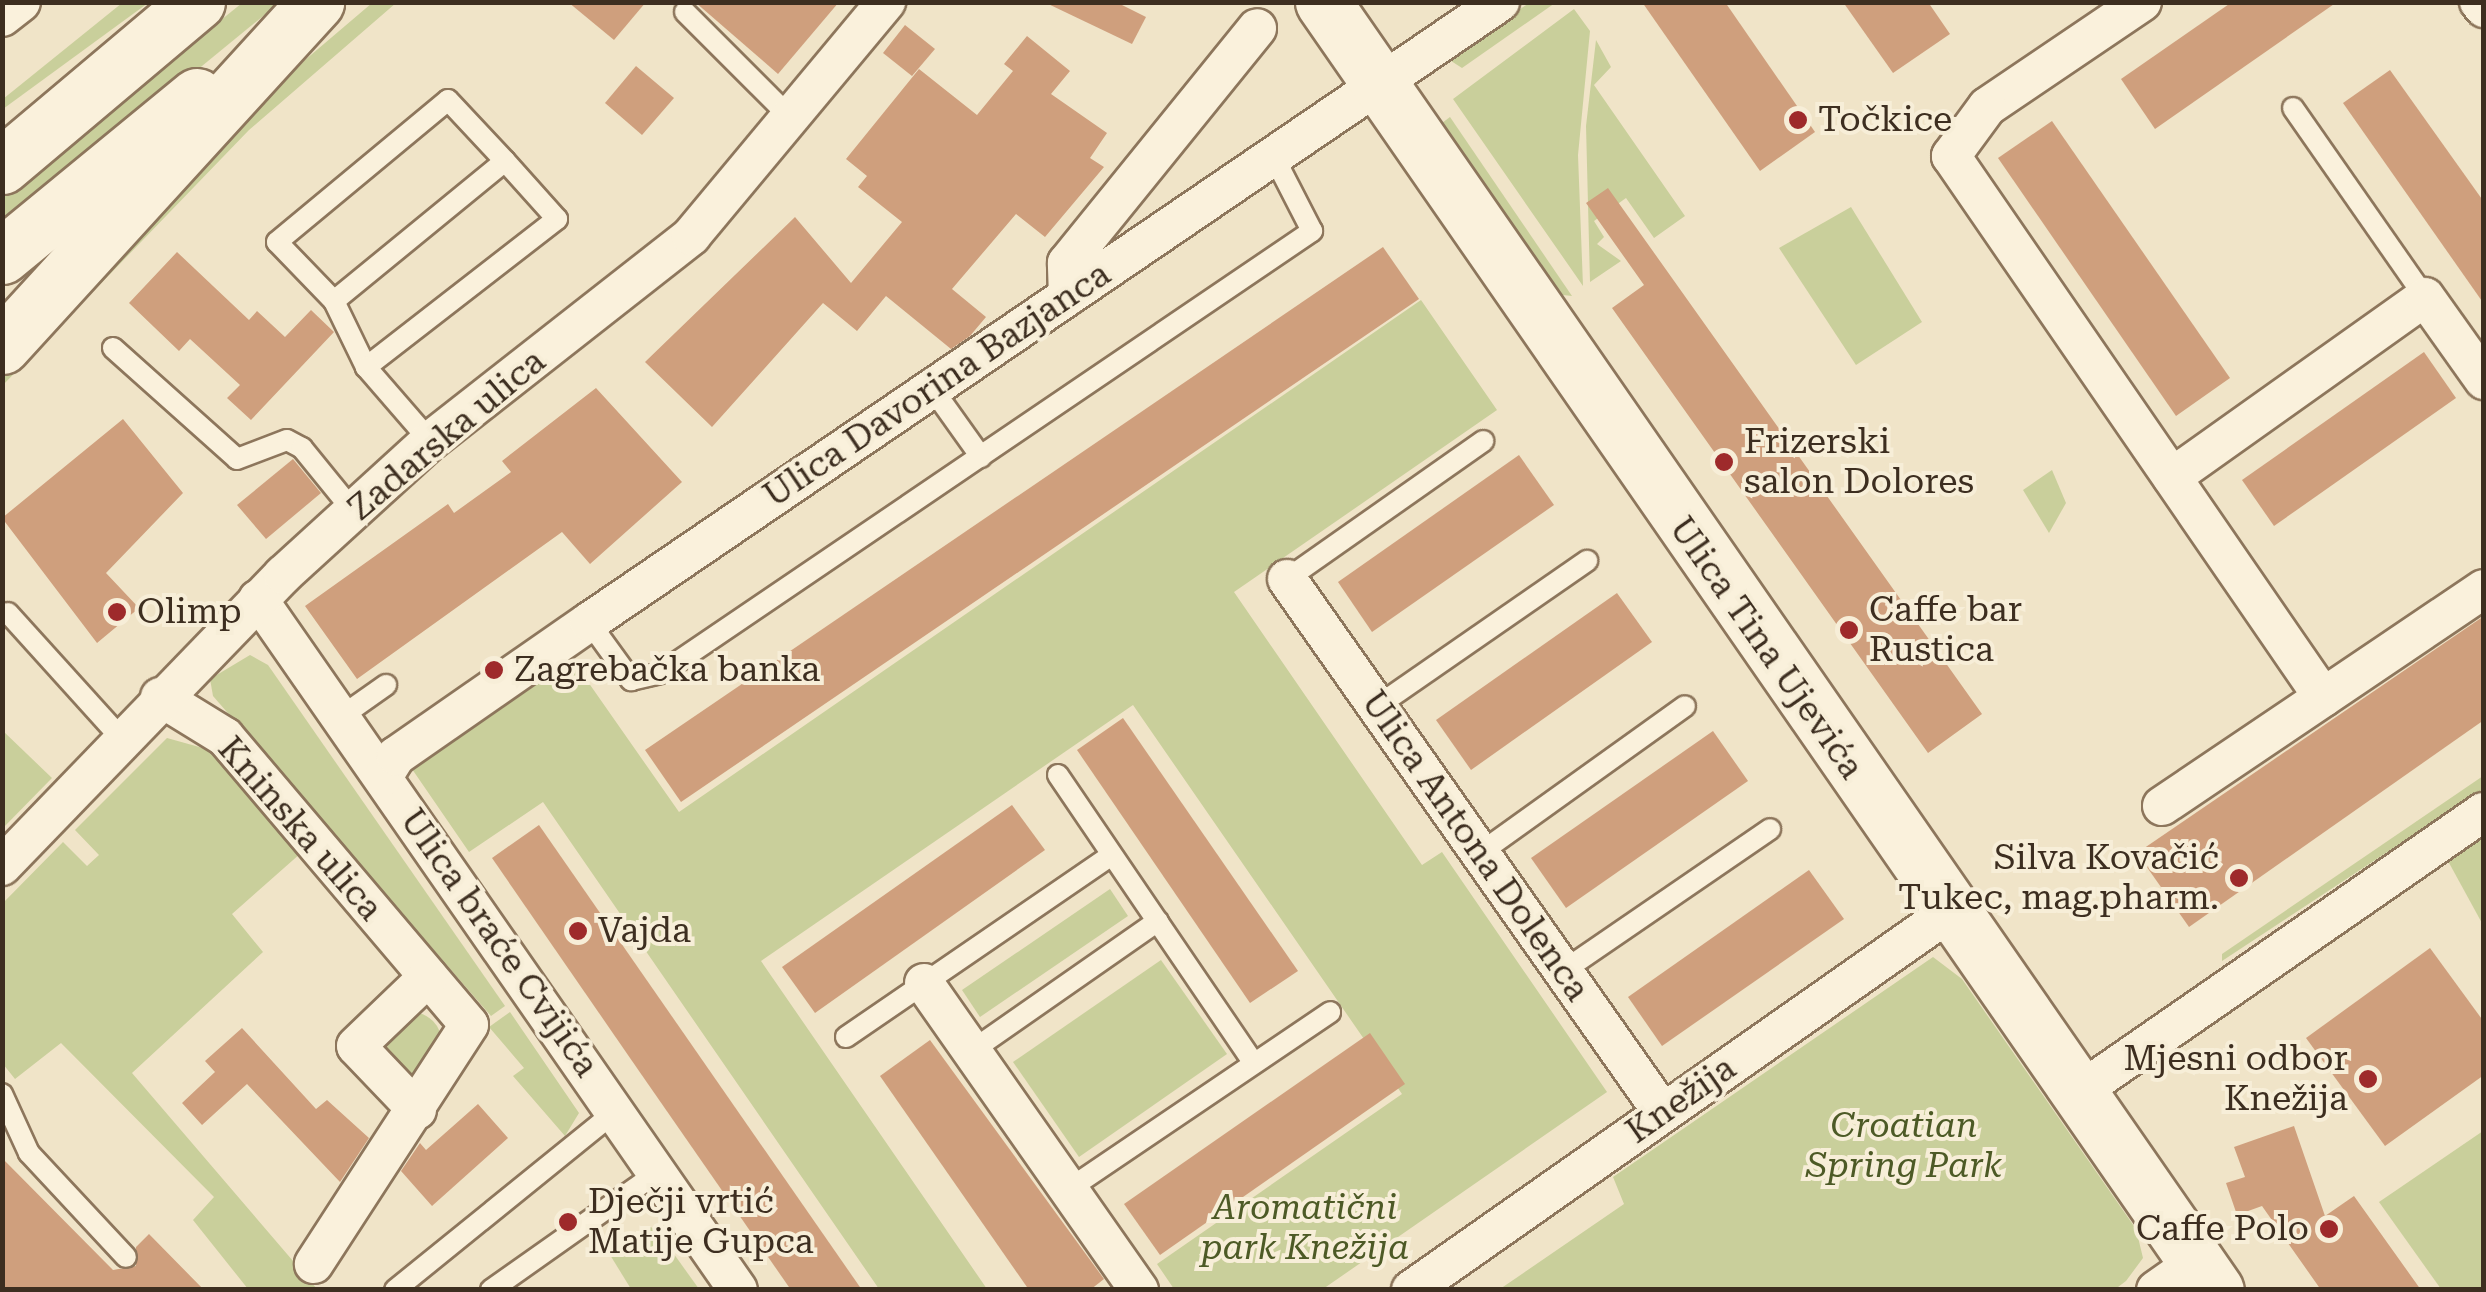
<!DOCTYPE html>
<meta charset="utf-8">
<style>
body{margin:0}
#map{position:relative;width:2486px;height:1292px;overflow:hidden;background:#f0e4c8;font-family:"Roboto Serif",serif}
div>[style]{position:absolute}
.green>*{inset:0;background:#c9cf9b}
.round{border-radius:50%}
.building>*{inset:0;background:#cf9f7d}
.roads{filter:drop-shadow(2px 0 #8d765c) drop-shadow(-2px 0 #8d765c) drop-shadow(0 2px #8d765c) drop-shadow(0 -2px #8d765c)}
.lane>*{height:20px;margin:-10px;padding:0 10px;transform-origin:10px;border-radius:10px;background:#faf1dc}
.street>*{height:38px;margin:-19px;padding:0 19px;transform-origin:19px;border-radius:19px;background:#faf1dc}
.secondary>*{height:55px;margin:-27.5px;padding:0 27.5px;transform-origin:27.5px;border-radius:27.5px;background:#faf1dc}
.dots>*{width:28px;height:28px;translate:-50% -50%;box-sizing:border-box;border:5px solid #f7eed8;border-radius:50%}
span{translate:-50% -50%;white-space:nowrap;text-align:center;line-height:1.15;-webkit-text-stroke:8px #f7eed8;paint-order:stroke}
.poi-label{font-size:35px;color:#3d2e20}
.left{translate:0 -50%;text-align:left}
.right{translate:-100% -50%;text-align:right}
.street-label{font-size:35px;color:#3d2e20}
.park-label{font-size:35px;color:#4d5a26;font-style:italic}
.frame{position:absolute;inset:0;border:5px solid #3d2e20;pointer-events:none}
</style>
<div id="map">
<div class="green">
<div style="clip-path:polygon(122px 3px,148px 3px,3px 109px,3px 99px)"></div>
<div style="clip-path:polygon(242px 3px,279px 3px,3px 229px,3px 197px)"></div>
<div style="clip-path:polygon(372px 3px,396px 3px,249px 130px,3px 385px,2px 365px,271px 89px)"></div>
<div style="clip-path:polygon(1529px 3px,1555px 3px,1462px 68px,1448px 59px)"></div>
<div style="clip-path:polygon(1574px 9px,1590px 31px,1578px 155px,1583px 286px,1453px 99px)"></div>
<div style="clip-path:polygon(1596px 40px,1611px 67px,1594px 85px,1685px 216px,1654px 238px,1626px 198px,1594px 221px,1604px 237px,1597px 244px,1621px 261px,1590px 282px,1586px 126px)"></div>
<div style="clip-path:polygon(1450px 117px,1572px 296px,1554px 294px,1438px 126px)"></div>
<div style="clip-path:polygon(1851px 207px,1922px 322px,1856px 365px,1779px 248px)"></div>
<div style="clip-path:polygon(1421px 300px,1497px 410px,1234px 592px,1422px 865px,1442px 852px,1607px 1092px,1323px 1289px,1174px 1289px,1157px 1264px,1402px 1094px,1133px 705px,761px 961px,987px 1289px,879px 1289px,543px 802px,469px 852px,412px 769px,572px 659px,679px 812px)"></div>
<div style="clip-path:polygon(2052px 470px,2066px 503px,2049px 533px,2023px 490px)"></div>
<div style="clip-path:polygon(250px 655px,268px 665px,505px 1006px,491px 1016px,213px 696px,210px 679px)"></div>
<div style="clip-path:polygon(2px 730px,52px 778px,3px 828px,2px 828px)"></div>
<div style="clip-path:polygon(167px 738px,210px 750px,301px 853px,232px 914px,263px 952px,132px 1073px,317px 1289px,248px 1289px,193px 1220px,214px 1197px,61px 1043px,15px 1079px,3px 1064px,2px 904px,63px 842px,87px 866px,99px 855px,75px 830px)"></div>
<div style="clip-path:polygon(2483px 776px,2483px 789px,2222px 961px,2222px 954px)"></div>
<div style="clip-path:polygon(2483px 837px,2483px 925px,2448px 861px)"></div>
<div style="clip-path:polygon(1110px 889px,1128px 916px,980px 1017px,962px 990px)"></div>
<div style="clip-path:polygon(1933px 957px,1962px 979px,2136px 1229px,2143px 1258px,2126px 1281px,2114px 1290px,1500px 1289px,1624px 1204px,1613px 1177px)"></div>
<div style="clip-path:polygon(1161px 960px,1227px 1054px,1079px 1157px,1013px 1062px)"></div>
<div style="clip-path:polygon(510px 1012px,579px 1113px,565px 1136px,513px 1076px,524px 1068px,489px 1027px)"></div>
<div class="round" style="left:380px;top:1012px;width:62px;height:62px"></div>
<div style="clip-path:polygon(2483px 1131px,2483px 1289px,2441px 1289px,2379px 1202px)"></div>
<div style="clip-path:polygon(651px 1227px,661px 1236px,699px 1289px,631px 1289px,607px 1250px)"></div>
</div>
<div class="building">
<div style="clip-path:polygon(568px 2px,646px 2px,614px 40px)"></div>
<div style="clip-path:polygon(695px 2px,839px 2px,778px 74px)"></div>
<div style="clip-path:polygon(1044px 2px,1116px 2px,1146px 17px,1132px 44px)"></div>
<div style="clip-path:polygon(1642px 2px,1725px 2px,1815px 132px,1760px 171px)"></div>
<div style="clip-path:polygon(1843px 2px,1928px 2px,1950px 34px,1893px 73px)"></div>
<div style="clip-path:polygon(2232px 2px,2337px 2px,2155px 129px,2121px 79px)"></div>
<div style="clip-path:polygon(905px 25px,935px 49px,912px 76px,883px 53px)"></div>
<div style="clip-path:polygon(1027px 36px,1070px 71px,1051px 94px,1107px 133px,1090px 158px,1104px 167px,1045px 237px,1016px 214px,952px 289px,986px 317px,970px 336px,951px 349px,886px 296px,857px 331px,823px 303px,712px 427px,645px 362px,795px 217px,851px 283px,902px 222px,858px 187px,867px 176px,846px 159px,919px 69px,977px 115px,1013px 71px,1004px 64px)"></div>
<div style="clip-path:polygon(636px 66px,674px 98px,642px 135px,605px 103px)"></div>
<div style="clip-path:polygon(2390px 70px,2484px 202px,2484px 304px,2343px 103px)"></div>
<div style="clip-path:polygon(2052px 121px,2230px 378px,2176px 416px,1998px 158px)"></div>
<div style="clip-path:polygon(1608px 188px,1982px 714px,1928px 753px,1612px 308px,1644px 285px,1586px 203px)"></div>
<div style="clip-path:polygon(1383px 247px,1419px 299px,681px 802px,645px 750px)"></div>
<div style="clip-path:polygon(177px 252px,249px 320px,257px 311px,285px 337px,311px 310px,334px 332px,251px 420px,227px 398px,240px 385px,190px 339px,179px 351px,129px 303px)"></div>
<div style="clip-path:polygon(2424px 352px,2456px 398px,2274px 526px,2242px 480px)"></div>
<div style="clip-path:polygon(596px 388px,682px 482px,590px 564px,562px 532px,357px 679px,305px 606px,448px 504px,454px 513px,511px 472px,502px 461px)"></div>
<div style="clip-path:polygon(123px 419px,183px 493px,106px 573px,139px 608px,97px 643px,2px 518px)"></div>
<div style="clip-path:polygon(1519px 455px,1554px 505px,1372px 632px,1338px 582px)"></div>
<div style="clip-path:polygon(293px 459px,321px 493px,266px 539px,237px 505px)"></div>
<div style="clip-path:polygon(1617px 593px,1652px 642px,1471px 770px,1436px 720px)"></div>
<div style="clip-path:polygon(2484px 616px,2484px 720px,2189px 927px,2137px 853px)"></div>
<div style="clip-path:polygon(1123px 718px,1298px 971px,1250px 1003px,1077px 750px)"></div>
<div style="clip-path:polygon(1713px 731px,1748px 781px,1566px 908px,1531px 858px)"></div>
<div style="clip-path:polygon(1012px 805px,1045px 850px,815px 1013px,782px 967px)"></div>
<div style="clip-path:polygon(539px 825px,862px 1290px,791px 1290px,639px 1071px,492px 858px)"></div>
<div style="clip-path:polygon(1809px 870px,1844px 919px,1662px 1046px,1628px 997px)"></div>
<div style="clip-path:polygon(2430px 948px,2484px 1022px,2484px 1075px,2385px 1146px,2306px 1038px)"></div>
<div style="clip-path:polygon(242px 1028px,316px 1109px,327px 1100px,369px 1138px,340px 1182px,247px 1084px,202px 1125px,182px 1103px,215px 1072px,205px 1061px)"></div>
<div style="clip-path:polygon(1370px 1033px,1405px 1084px,1160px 1255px,1124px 1204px)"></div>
<div style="clip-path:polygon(930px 1040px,1104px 1279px,1090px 1290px,1029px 1290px,880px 1076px)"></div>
<div style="clip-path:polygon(478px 1104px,508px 1138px,432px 1206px,401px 1171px,420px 1143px,426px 1150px)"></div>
<div style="clip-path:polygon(2294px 1126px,2325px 1216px,2354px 1196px,2421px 1290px,2321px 1290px,2262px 1206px,2237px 1215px,2226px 1183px,2245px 1177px,2234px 1147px)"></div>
<div style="clip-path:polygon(2px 1158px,113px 1270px,136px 1266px,136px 1247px,149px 1234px,204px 1290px,2px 1290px)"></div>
</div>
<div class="roads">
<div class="lane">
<div style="left:685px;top:12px;width:153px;rotate:45deg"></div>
<div style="left:2293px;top:108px;width:231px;rotate:55.1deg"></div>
<div style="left:334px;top:301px;width:82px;rotate:-134deg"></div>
<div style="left:277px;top:242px;width:222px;rotate:-39.7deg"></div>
<div style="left:448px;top:100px;width:83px;rotate:46.9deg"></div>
<div style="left:505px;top:161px;width:78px;rotate:48.1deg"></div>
<div style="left:557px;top:219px;width:242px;rotate:142.2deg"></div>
<div style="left:366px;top:367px;width:73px;rotate:-115.9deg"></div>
<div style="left:334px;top:301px;width:221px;rotate:-39.3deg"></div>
<div style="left:113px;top:348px;width:166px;rotate:41.8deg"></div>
<div style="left:237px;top:459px;width:53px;rotate:-20.8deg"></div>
<div style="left:287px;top:440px;width:17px;rotate:28deg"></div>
<div style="left:302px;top:448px;width:82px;rotate:50.9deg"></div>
<div style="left:366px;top:367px;width:98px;rotate:49.1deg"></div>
<div style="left:934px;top:391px;width:81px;rotate:54.5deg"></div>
<div style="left:1287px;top:579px;width:240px;rotate:-35.1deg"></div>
<div style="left:8px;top:613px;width:169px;rotate:47.9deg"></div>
<div style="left:589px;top:622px;width:72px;rotate:54.1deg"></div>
<div style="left:631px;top:680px;width:31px;rotate:-13deg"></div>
<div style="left:661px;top:673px;width:787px;rotate:-34.17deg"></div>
<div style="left:1312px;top:231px;width:81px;rotate:-117.2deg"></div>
<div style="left:1376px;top:707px;width:257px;rotate:-34.7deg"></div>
<div style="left:342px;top:716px;width:54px;rotate:-35.2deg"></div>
<div style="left:1058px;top:775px;width:348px;rotate:55.8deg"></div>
<div style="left:1480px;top:853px;width:252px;rotate:-35.6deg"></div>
<div style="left:1563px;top:971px;width:251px;rotate:-34.4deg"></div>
<div style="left:846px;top:1037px;width:322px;rotate:-34.4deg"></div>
<div style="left:970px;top:1052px;width:229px;rotate:-34.9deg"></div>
<div style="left:2px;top:1094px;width:65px;rotate:65.4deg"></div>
<div style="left:29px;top:1153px;width:142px;rotate:47deg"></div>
<div style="left:1066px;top:1191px;width:319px;rotate:-34.1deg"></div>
<div style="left:395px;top:1290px;width:284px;rotate:-39deg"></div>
<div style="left:491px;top:1290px;width:204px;rotate:-35.2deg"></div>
</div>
<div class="street">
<div style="left:2142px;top:2px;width:187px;rotate:145.9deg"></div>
<div style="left:1987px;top:107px;width:61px;rotate:126.3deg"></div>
<div style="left:1951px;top:156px;width:657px;rotate:55.49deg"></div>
<div style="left:2479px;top:2px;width:8px;rotate:50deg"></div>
<div style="left:2px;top:17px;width:24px;rotate:-38deg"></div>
<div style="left:1068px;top:296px;width:33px;rotate:-92deg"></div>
<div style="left:1067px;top:263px;width:302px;rotate:-51deg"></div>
<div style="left:2172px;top:477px;width:310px;rotate:-35.4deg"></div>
<div style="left:2425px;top:297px;width:102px;rotate:54.6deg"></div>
<div style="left:1287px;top:579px;width:653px;rotate:54.85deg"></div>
<div style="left:258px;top:599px;width:841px;rotate:55.21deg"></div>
<div style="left:160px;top:697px;width:76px;rotate:31.6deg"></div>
<div style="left:225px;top:737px;width:377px;rotate:49.7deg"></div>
<div style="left:469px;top:1025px;width:285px;rotate:123deg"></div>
<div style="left:383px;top:777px;width:25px;rotate:-58deg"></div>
<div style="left:396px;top:756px;width:235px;rotate:-34.8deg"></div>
<div style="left:589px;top:622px;width:1102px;rotate:-34.24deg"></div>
<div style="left:2162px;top:806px;width:388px;rotate:-34deg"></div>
<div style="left:2px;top:866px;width:405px;rotate:-46deg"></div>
<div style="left:283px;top:575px;width:199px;rotate:-42.4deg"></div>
<div style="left:430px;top:441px;width:332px;rotate:-38.1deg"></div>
<div style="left:691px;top:236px;width:305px;rotate:-50.2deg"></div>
<div style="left:924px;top:983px;width:375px;rotate:55deg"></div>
<div style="left:2079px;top:1092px;width:492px;rotate:-34.7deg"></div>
<div style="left:417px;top:1110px;width:88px;rotate:-133.6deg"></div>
<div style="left:356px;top:1046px;width:100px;rotate:-43.8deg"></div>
<div style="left:1411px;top:1290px;width:660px;rotate:-35.06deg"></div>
<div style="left:2156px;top:1290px;width:49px;rotate:-35deg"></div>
</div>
<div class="secondary">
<div style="left:1323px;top:2px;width:1567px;rotate:55.27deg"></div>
<div style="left:2px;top:166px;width:255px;rotate:-40.1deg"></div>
<div style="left:2px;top:256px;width:252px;rotate:-39.4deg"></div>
<div style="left:2px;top:346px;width:466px;rotate:-47.6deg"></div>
</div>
</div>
<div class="dots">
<div style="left:1798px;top:120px;background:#9e2a2b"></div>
<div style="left:1724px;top:462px;background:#9e2a2b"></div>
<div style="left:117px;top:612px;background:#9e2a2b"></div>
<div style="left:1849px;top:630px;background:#9e2a2b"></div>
<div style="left:494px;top:670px;background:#9e2a2b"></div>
<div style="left:2239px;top:878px;background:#9e2a2b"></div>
<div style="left:578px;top:931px;background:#9e2a2b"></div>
<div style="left:2368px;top:1079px;background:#9e2a2b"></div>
<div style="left:568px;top:1222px;background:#9e2a2b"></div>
<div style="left:2329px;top:1229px;background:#9e2a2b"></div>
</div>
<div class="poi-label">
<span class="left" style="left:1818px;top:120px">Točkice</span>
<span class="left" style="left:1744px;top:462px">Frizerski<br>salon Dolores</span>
<span class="left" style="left:1869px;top:630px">Caffe bar<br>Rustica</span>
<span class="left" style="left:137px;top:612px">Olimp</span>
<span class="left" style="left:514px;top:670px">Zagrebačka banka</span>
<span class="right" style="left:2219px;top:878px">Silva Kovačić<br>Tukec, mag.pharm.</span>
<span class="left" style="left:598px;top:931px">Vajda</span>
<span class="right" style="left:2348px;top:1079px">Mjesni odbor<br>Knežija</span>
<span class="left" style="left:588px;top:1222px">Dječji vrtić<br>Matije Gupca</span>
<span class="right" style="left:2309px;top:1229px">Caffe Polo</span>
</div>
<div class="street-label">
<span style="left:937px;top:385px;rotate:-34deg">Ulica Davorina Bazjanca</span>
<span style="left:447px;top:435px;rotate:-40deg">Zadarska ulica</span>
<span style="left:1766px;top:648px;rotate:55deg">Ulica Tina Ujevića</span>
<span style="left:300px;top:829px;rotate:49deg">Kninska ulica</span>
<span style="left:1475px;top:846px;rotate:55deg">Ulica Antona Dolenca</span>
<span style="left:499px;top:943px;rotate:55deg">Ulica braće Cvijića</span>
<span style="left:1681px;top:1100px;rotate:-35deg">Knežija</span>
</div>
<div class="park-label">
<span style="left:1904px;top:1146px">Croatian<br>Spring Park</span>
<span style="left:1305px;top:1228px">Aromatični<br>park Knežija</span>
</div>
<div class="frame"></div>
</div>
